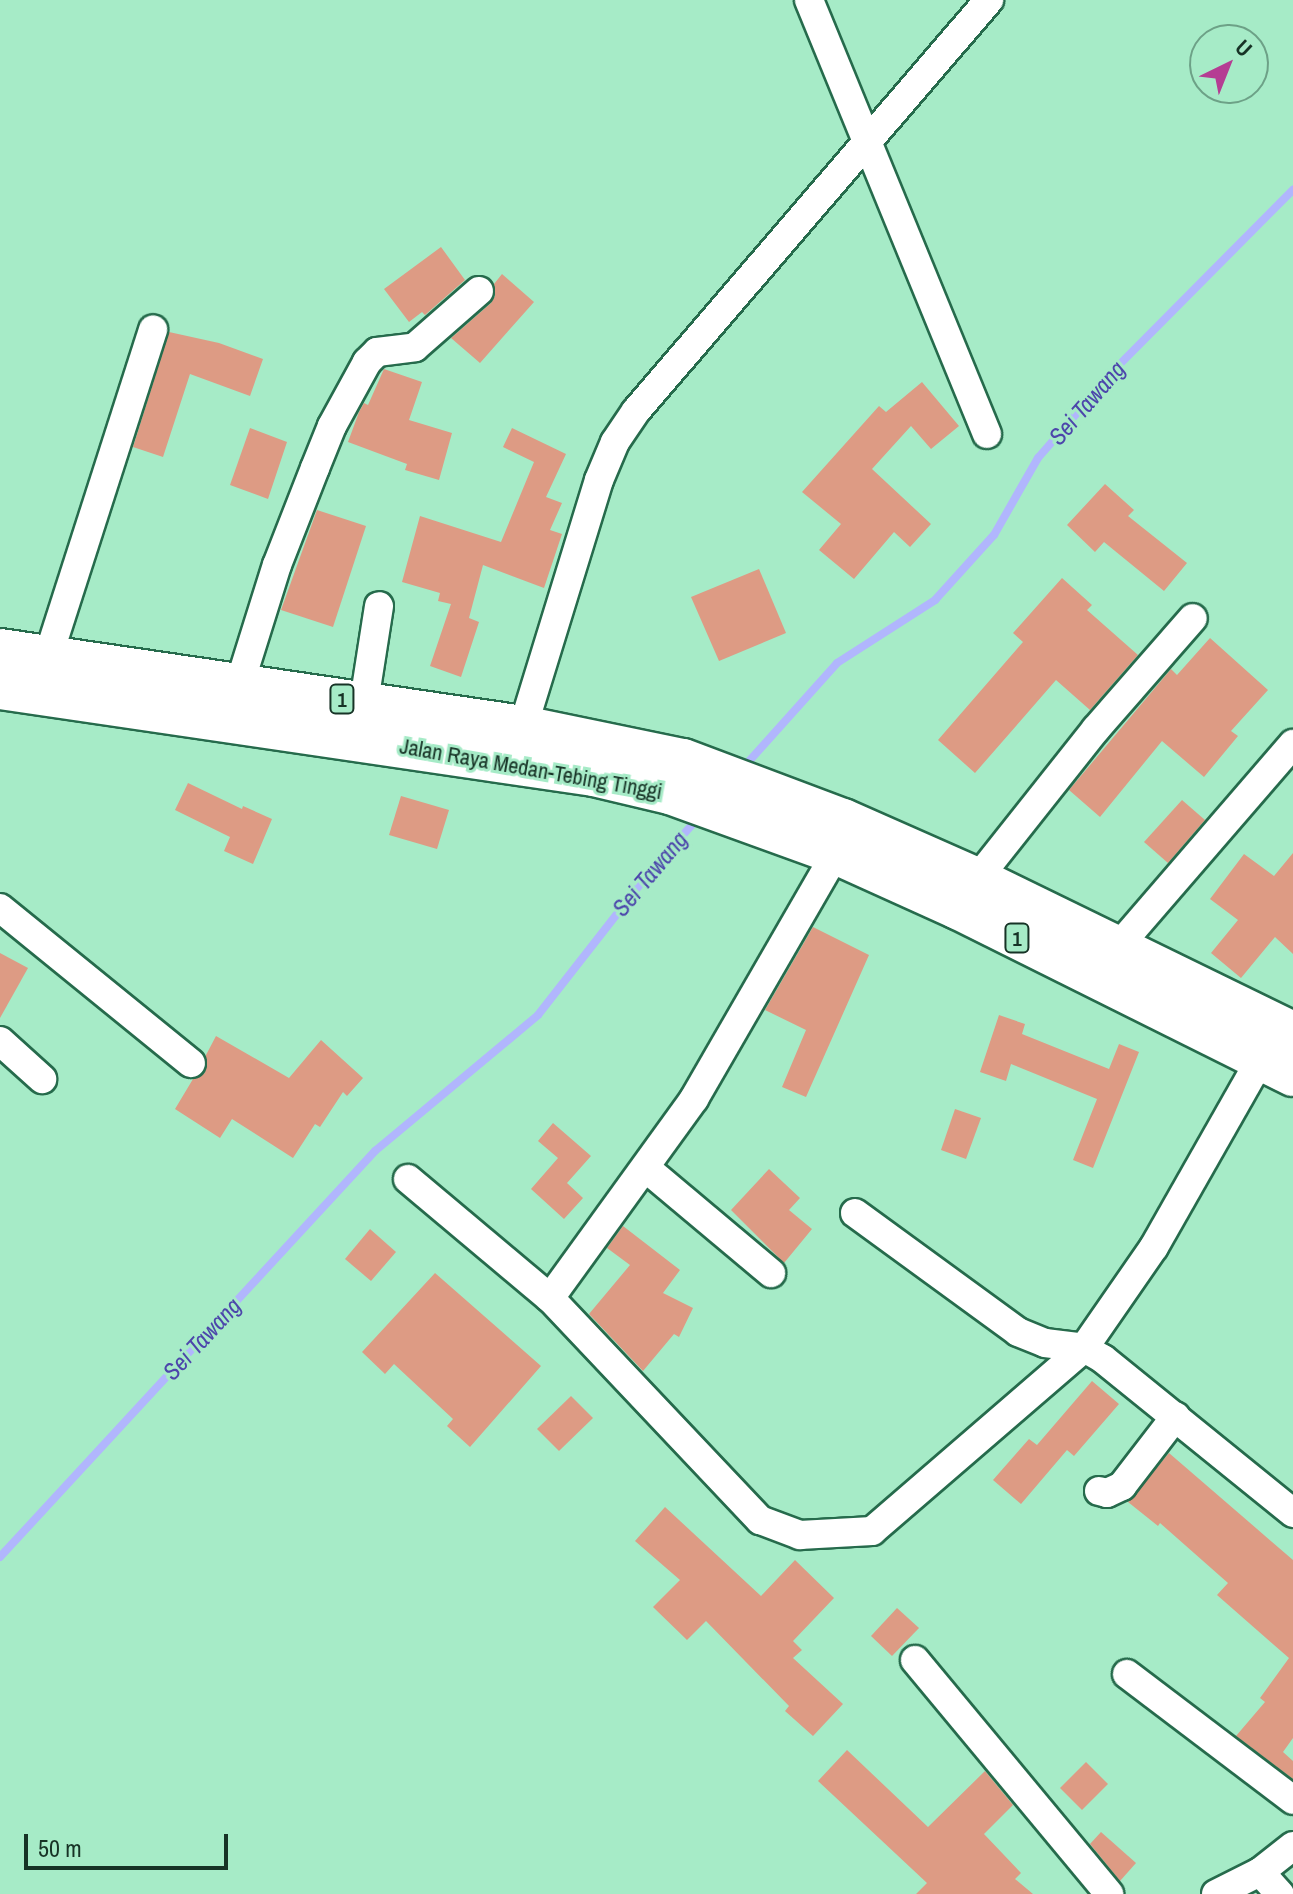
<!DOCTYPE html>
<style>
body{margin:0}
#map{position:relative;width:1293px;height:1894px;overflow:hidden;background:#a6ebc7;font-family:"Archivo Narrow",sans-serif}
div>[style]{position:absolute}
.stream>*{height:8px;margin:-4px;padding:0 4px;transform-origin:4px;border-radius:4px;background:#b1b6fd}
.building>*{inset:0;background:#dd9b84}
.roads{filter:drop-shadow(2px 0 #266b4c) drop-shadow(-2px 0 #266b4c) drop-shadow(0 2px #266b4c) drop-shadow(0 -2px #266b4c)}
.minor>*{height:28px;margin:-14px;padding:0 14px;transform-origin:14px;border-radius:14px;background:#fff}
.highway>*{height:42px;margin:-21px;padding:0 21px;transform-origin:21px;border-radius:21px;background:#fff}
span{translate:-50% -50%;white-space:nowrap;text-align:center;line-height:1.15;-webkit-text-stroke:6px #a6ebc7;paint-order:stroke}
.shield-label span{padding:2px 6px;background:#a6ebc7;border:2px solid;border-radius:6px;-webkit-text-stroke-width:0}
.shield-label{font-size:20px;color:#173326;font-weight:700}
.street-label{font-size:22px;color:#173326}
.water-label{font-size:24px;color:#4c46ab;font-style:italic}
.north{position:absolute;left:1189px;top:24px;width:80px;height:80px;box-sizing:border-box;background:#a6ebc7;border:2px solid #6da187;border-radius:50%;rotate:43deg;font-size:22px;font-weight:700;line-height:32px;text-align:center;color:#173326}
.north::after{content:'';display:block;margin:auto;width:28px;height:36px;background:#b53d93;clip-path:polygon(50% 0,100% 100%,50% 72%,0 100%)}
.scale{position:absolute;left:24px;top:1834px;width:204px;height:36px;box-sizing:border-box;border:4px solid #173326;border-top:0;padding-left:10px;font-size:24px;line-height:28px;white-space:nowrap;color:#173326;-webkit-text-stroke:6px #a6ebc7;paint-order:stroke}
</style>
<div id="map">
<div class="stream">
<div style="left:742px;top:769px;width:142px;rotate:-48.1deg"></div>
<div style="left:837px;top:663px;width:117px;rotate:-32.7deg"></div>
<div style="left:935px;top:600px;width:88px;rotate:-47.8deg"></div>
<div style="left:994px;top:535px;width:89px;rotate:-60.3deg"></div>
<div style="left:1038px;top:458px;width:121px;rotate:-49deg"></div>
<div style="left:1117px;top:367px;width:250px;rotate:-45.2deg"></div>
<div style="left:0;top:1557px;width:553px;rotate:-47.27deg"></div>
<div style="left:375px;top:1151px;width:212px;rotate:-39.8deg"></div>
<div style="left:538px;top:1015px;width:179px;rotate:-52deg"></div>
<div style="left:648px;top:874px;width:75px;rotate:-48.2deg"></div>
</div>
<div class="building">
<div style="clip-path:polygon(441px 247px,465px 280px,425px 315px,422px 312px,409px 322px,384px 289px)"></div>
<div style="clip-path:polygon(502px 274px,534px 302px,480px 363px,451px 338px,491px 303px,495px 296px,494px 284px)"></div>
<div style="clip-path:polygon(169px 332px,219px 343px,263px 359px,250px 396px,190px 374px,163px 457px,133px 447px)"></div>
<div style="clip-path:polygon(384px 369px,422px 382px,409px 420px,452px 433px,439px 480px,405px 470px,407px 464px,348px 442px,359px 412px,364px 403px,368px 405px)"></div>
<div style="clip-path:polygon(922px 382px,959px 426px,931px 449px,911px 426px,872px 469px,931px 524px,910px 547px,894px 532px,854px 579px,819px 550px,841px 524px,802px 492px,879px 406px,886px 412px)"></div>
<div style="clip-path:polygon(250px 428px,287px 442px,268px 499px,230px 485px)"></div>
<div style="clip-path:polygon(512px 428px,566px 454px,546px 497px,562px 503px,550px 530px,562px 534px,544px 588px,483px 565px,469px 618px,479px 622px,461px 677px,430px 666px,451px 604px,438px 601px,440px 593px,402px 582px,420px 516px,501px 542px,534px 462px,503px 447px)"></div>
<div style="clip-path:polygon(1105px 484px,1134px 510px,1128px 516px,1187px 563px,1164px 591px,1104px 542px,1095px 552px,1067px 525px)"></div>
<div style="clip-path:polygon(317px 510px,366px 526px,333px 627px,281px 610px)"></div>
<div style="clip-path:polygon(759px 569px,786px 633px,719px 661px,691px 597px)"></div>
<div style="clip-path:polygon(1062px 578px,1092px 605px,1087px 610px,1138px 655px,1090px 710px,1056px 680px,975px 773px,938px 740px,1023px 642px,1013px 633px)"></div>
<div style="clip-path:polygon(1210px 638px,1268px 690px,1231px 731px,1238px 736px,1204px 777px,1162px 741px,1100px 817px,1069px 790px,1171px 669px,1177px 675px)"></div>
<div style="clip-path:polygon(188px 783px,242px 809px,243px 806px,272px 819px,253px 864px,224px 851px,230px 837px,175px 810px)"></div>
<div style="clip-path:polygon(401px 796px,449px 810px,437px 849px,389px 835px)"></div>
<div style="clip-path:polygon(1182px 800px,1205px 820px,1168px 863px,1144px 842px)"></div>
<div style="clip-path:polygon(1293px 853px,1293px 954px,1275px 937px,1241px 978px,1211px 953px,1238px 920px,1210px 899px,1244px 854px,1274px 876px)"></div>
<div style="clip-path:polygon(813px 927px,869px 955px,806px 1097px,782px 1087px,806px 1030px,765px 1010px)"></div>
<div style="clip-path:polygon(0 953px,28px 968px,0 1018px)"></div>
<div style="clip-path:polygon(999px 1015px,1025px 1024px,1022px 1034px,1109px 1069px,1119px 1044px,1139px 1052px,1093px 1168px,1073px 1160px,1097px 1099px,1011px 1064px,1006px 1081px,980px 1072px)"></div>
<div style="clip-path:polygon(216px 1036px,289px 1078px,321px 1040px,363px 1078px,347px 1096px,343px 1092px,320px 1127px,315px 1124px,293px 1158px,232px 1119px,220px 1138px,175px 1109px,193px 1079px,205px 1073px,206px 1055px)"></div>
<div style="clip-path:polygon(955px 1109px,981px 1118px,966px 1159px,941px 1150px)"></div>
<div style="clip-path:polygon(553px 1123px,591px 1156px,567px 1183px,583px 1198px,564px 1219px,531px 1189px,558px 1158px,538px 1141px)"></div>
<div style="clip-path:polygon(769px 1169px,800px 1198px,789px 1210px,812px 1229px,784px 1263px,731px 1210px)"></div>
<div style="clip-path:polygon(623px 1226px,680px 1270px,663px 1293px,693px 1308px,679px 1337px,674px 1334px,643px 1371px,589px 1314px,630px 1265px,607px 1248px)"></div>
<div style="clip-path:polygon(370px 1229px,396px 1252px,371px 1281px,345px 1259px)"></div>
<div style="clip-path:polygon(435px 1273px,541px 1366px,470px 1447px,447px 1426px,453px 1419px,394px 1364px,385px 1374px,362px 1352px)"></div>
<div style="clip-path:polygon(1092px 1381px,1119px 1404px,1074px 1456px,1067px 1450px,1021px 1504px,993px 1480px,1029px 1439px,1037px 1445px)"></div>
<div style="clip-path:polygon(571px 1396px,593px 1418px,559px 1451px,537px 1429px)"></div>
<div style="clip-path:polygon(1169px 1453px,1293px 1560px,1293px 1738px,1283px 1752px,1293px 1761px,1293px 1779px,1236px 1736px,1265px 1702px,1260px 1698px,1289px 1658px,1217px 1595px,1228px 1583px,1160px 1523px,1158px 1526px,1128px 1502px)"></div>
<div style="clip-path:polygon(665px 1507px,761px 1596px,795px 1560px,834px 1598px,793px 1641px,802px 1650px,793px 1658px,843px 1704px,813px 1736px,785px 1711px,789px 1706px,706px 1621px,687px 1640px,653px 1607px,680px 1580px,635px 1541px)"></div>
<div style="clip-path:polygon(897px 1608px,919px 1628px,892px 1656px,871px 1636px)"></div>
<div style="clip-path:polygon(847px 1750px,928px 1827px,985px 1771px,1013px 1805px,984px 1834px,1021px 1873px,1015px 1879px,1033px 1894px,916px 1894px,927px 1883px,818px 1781px)"></div>
<div style="clip-path:polygon(1086px 1762px,1108px 1784px,1082px 1810px,1060px 1788px)"></div>
<div style="clip-path:polygon(1101px 1832px,1136px 1863px,1120px 1881px,1090px 1844px)"></div>
</div>
<div class="roads">
<div class="minor">
<div style="left:809px;top:0;width:469px;rotate:67.7deg"></div>
<div style="left:48px;top:657px;width:344px;rotate:-72.2deg"></div>
<div style="left:239px;top:686px;width:127px;rotate:-72.6deg"></div>
<div style="left:277px;top:565px;width:104px;rotate:-68.6deg"></div>
<div style="left:315px;top:468px;width:45px;rotate:-68deg"></div>
<div style="left:332px;top:426px;width:73px;rotate:-61.3deg"></div>
<div style="left:367px;top:362px;width:14px;rotate:-45deg"></div>
<div style="left:377px;top:352px;width:38px;rotate:-7deg"></div>
<div style="left:415px;top:347px;width:85px;rotate:-41.2deg"></div>
<div style="left:364px;top:702px;width:97px;rotate:-81.1deg"></div>
<div style="left:523px;top:727px;width:258px;rotate:-72.9deg"></div>
<div style="left:599px;top:480px;width:41px;rotate:-67.2deg"></div>
<div style="left:615px;top:442px;width:37px;rotate:-56deg"></div>
<div style="left:636px;top:411px;width:542px;rotate:-49.34deg"></div>
<div style="left:977px;top:879px;width:191px;rotate:-51.6deg"></div>
<div style="left:1096px;top:729px;width:147px;rotate:-48.9deg"></div>
<div style="left:0;top:908px;width:246px;rotate:39.1deg"></div>
<div style="left:1116px;top:949px;width:271px;rotate:-49.2deg"></div>
<div style="left:0;top:1041px;width:57px;rotate:42.1deg"></div>
<div style="left:647px;top:1169px;width:162px;rotate:40deg"></div>
<div style="left:408px;top:1179px;width:185px;rotate:40deg"></div>
<div style="left:550px;top:1298px;width:306px;rotate:46.6deg"></div>
<div style="left:760px;top:1520px;width:43px;rotate:20.6deg"></div>
<div style="left:800px;top:1535px;width:72px;rotate:-3.2deg"></div>
<div style="left:872px;top:1531px;width:280px;rotate:-40.8deg"></div>
<div style="left:1084px;top:1348px;width:123px;rotate:-55.3deg"></div>
<div style="left:1154px;top:1247px;width:216px;rotate:-60.4deg"></div>
<div style="left:855px;top:1213px;width:202px;rotate:36.1deg"></div>
<div style="left:1018px;top:1332px;width:29px;rotate:22deg"></div>
<div style="left:1045px;top:1343px;width:39px;rotate:7deg"></div>
<div style="left:1084px;top:1348px;width:22px;rotate:30deg"></div>
<div style="left:1103px;top:1359px;width:245px;rotate:39deg"></div>
<div style="left:550px;top:1298px;width:246px;rotate:-54.1deg"></div>
<div style="left:694px;top:1099px;width:284px;rotate:-60deg"></div>
<div style="left:1099px;top:1491px;width:8px;rotate:14deg"></div>
<div style="left:1107px;top:1493px;width:17px;rotate:-25deg"></div>
<div style="left:1122px;top:1486px;width:88px;rotate:-52.4deg"></div>
<div style="left:915px;top:1660px;width:304px;rotate:50.3deg"></div>
<div style="left:1127px;top:1674px;width:208px;rotate:37.2deg"></div>
<div style="left:1260px;top:1872px;width:30px;rotate:48deg"></div>
<div style="left:1216px;top:1894px;width:49px;rotate:-26.6deg"></div>
<div style="left:1260px;top:1872px;width:42px;rotate:-38.2deg"></div>
</div>
<div class="highway">
<div style="left:0;top:650px;width:529px;rotate:8.38deg"></div>
<div style="left:523px;top:727px;width:163px;rotate:11.7deg"></div>
<div style="left:683px;top:760px;width:171px;rotate:20.6deg"></div>
<div style="left:843px;top:820px;width:146px;rotate:23.8deg"></div>
<div style="left:977px;top:879px;width:352px;rotate:26deg"></div>
<div style="left:0;top:688px;width:600px;rotate:8.33deg"></div>
<div style="left:594px;top:775px;width:78px;rotate:13.3deg"></div>
<div style="left:670px;top:793px;width:177px;rotate:19.9deg"></div>
<div style="left:836px;top:853px;width:134px;rotate:24.3deg"></div>
<div style="left:958px;top:908px;width:374px;rotate:26.5deg"></div>
</div>
</div>
<div class="shield-label">
<span style="left:342px;top:699px">1</span>
<span style="left:1017px;top:938px">1</span>
</div>
<div class="street-label">
<span style="left:531px;top:769px;rotate:10deg">Jalan Raya Medan-Tebing Tinggi</span>
</div>
<div class="water-label">
<span style="left:1087px;top:403px;rotate:-49deg">Sei Tawang</span>
<span style="left:650px;top:874px;rotate:-50deg">Sei Tawang</span>
<span style="left:202px;top:1339px;rotate:-47deg">Sei Tawang</span>
</div>
<div class="north">U</div>
<div class="scale">50 m</div>
</div>
